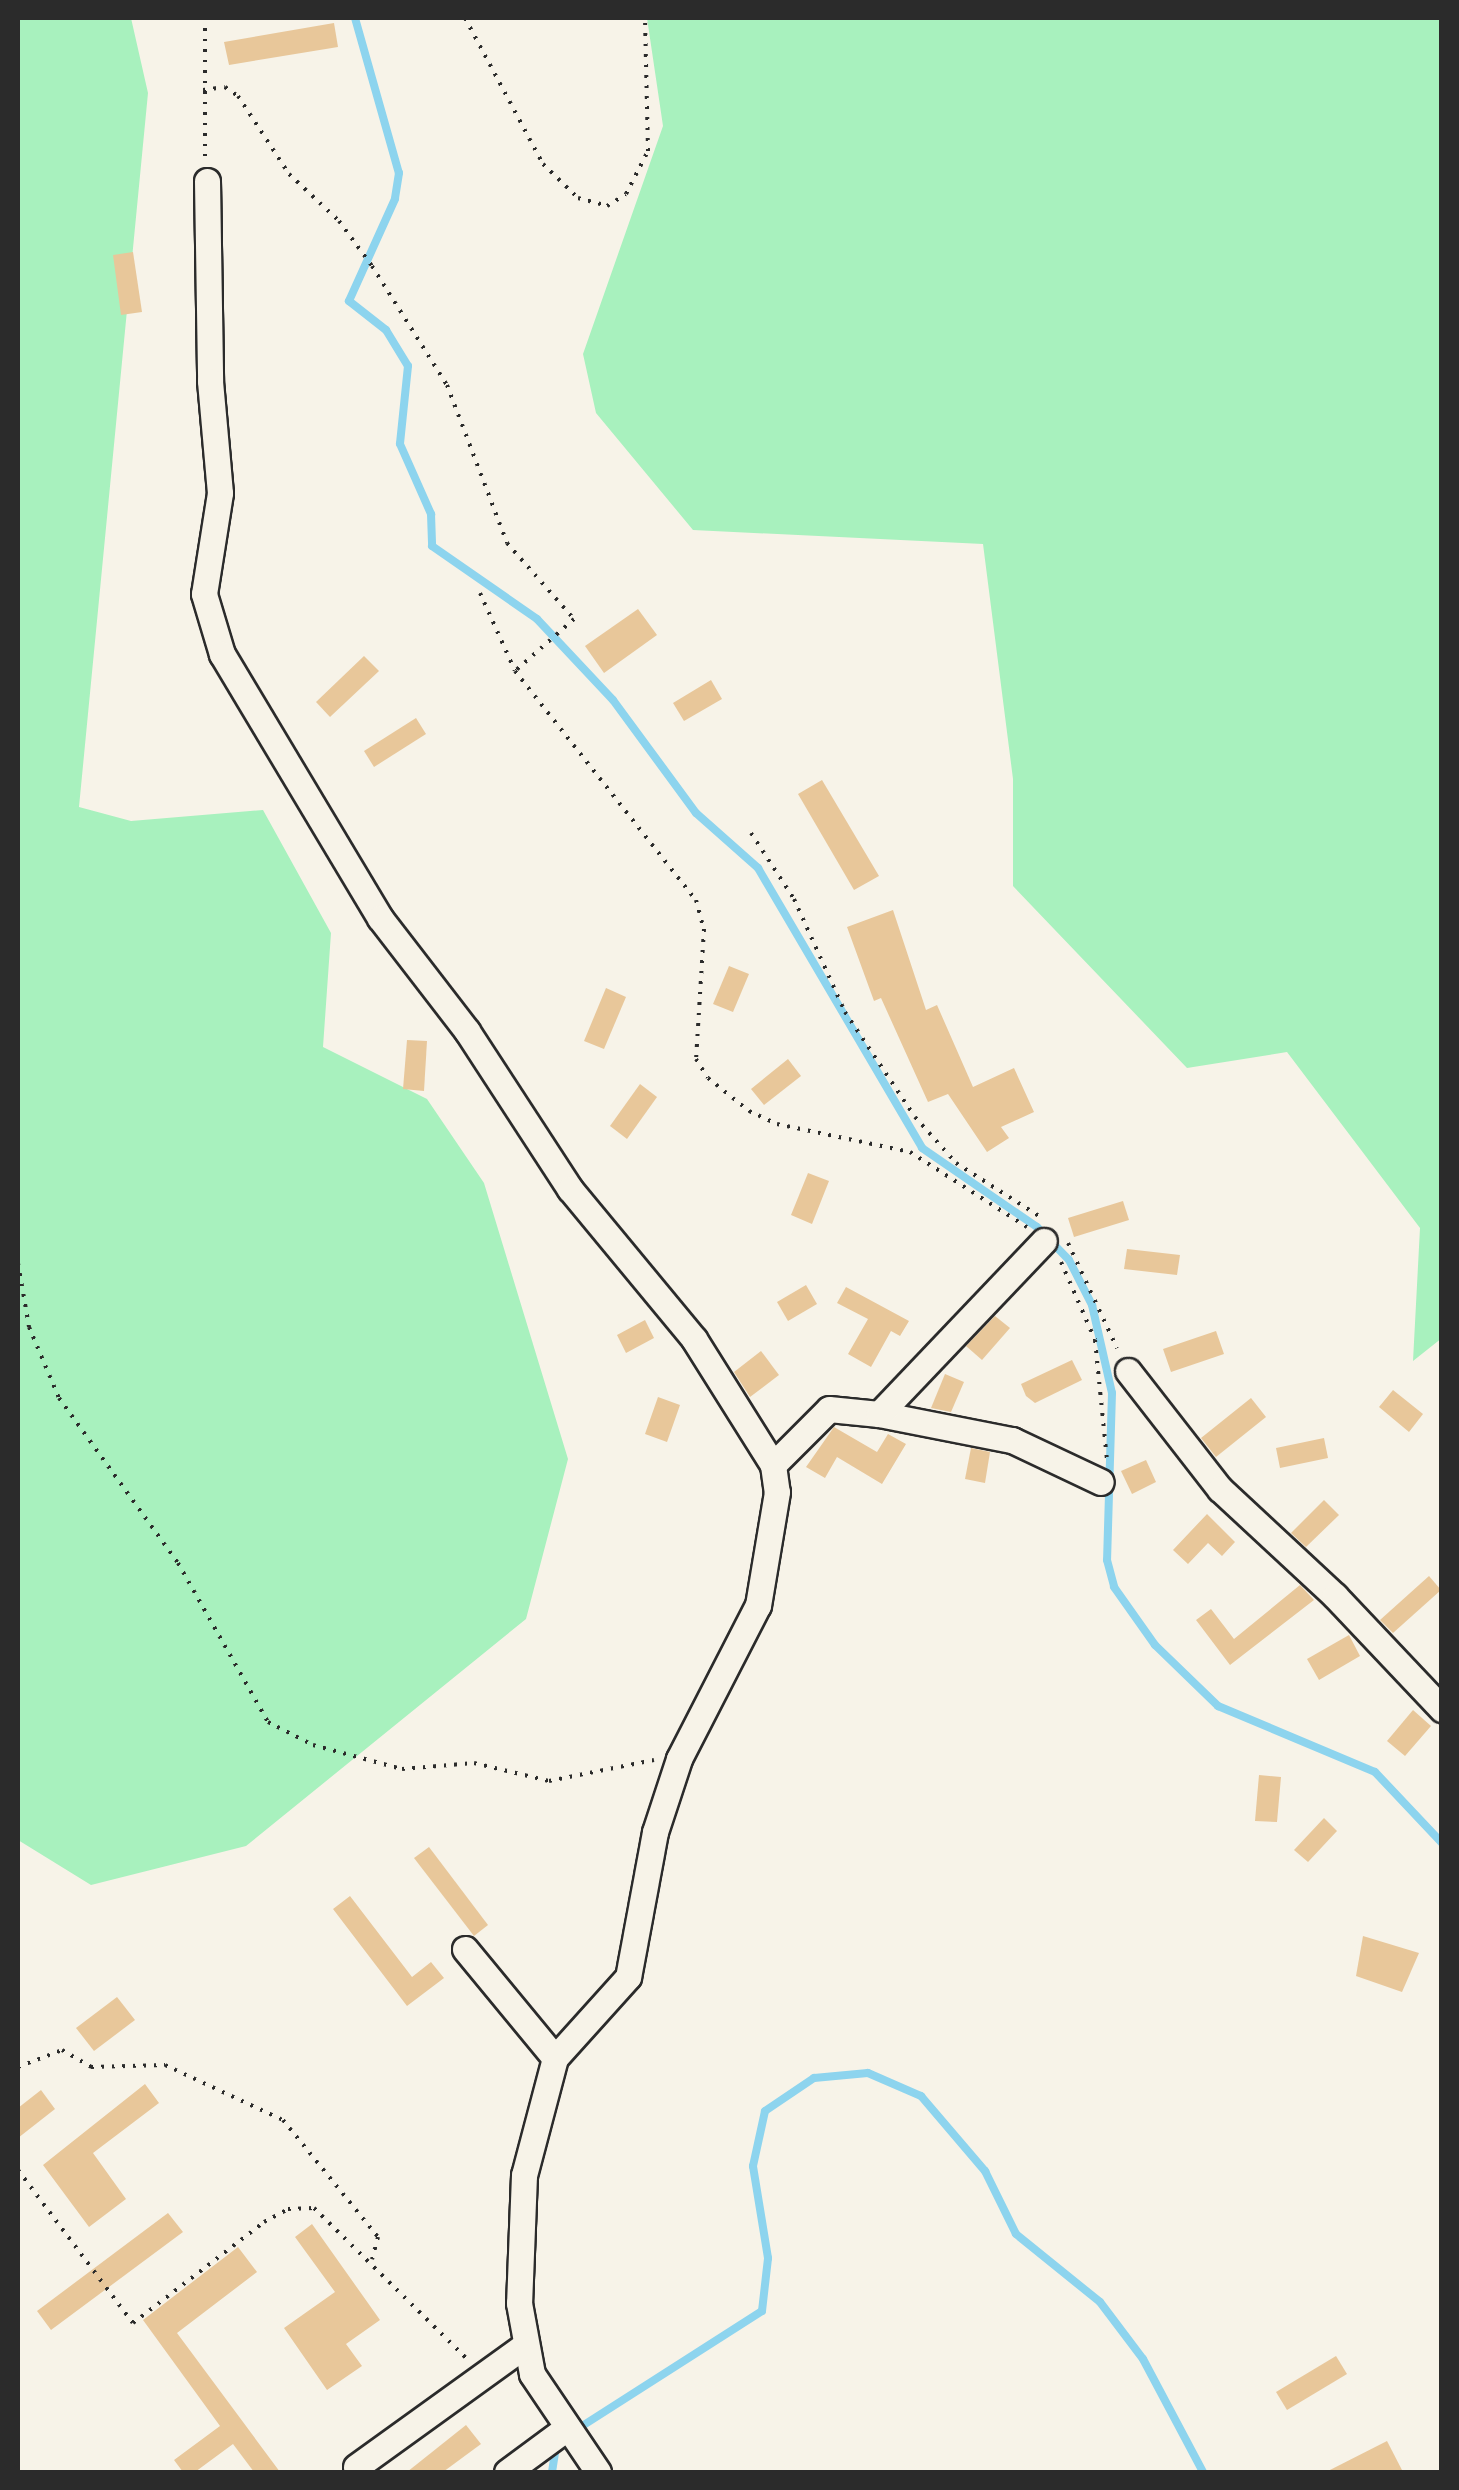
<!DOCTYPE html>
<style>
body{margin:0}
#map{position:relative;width:1459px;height:2490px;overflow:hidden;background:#f7f3e8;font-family:Mynerve,sans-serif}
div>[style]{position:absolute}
.green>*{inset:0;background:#a8f1be}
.stream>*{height:8px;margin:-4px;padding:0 4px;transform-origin:4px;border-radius:4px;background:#8dd4ee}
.building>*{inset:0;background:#e8c79a}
.path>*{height:4px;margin-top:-2px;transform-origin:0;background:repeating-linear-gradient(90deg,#2b2b2b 0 2.5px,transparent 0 10.5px)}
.roads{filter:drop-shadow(2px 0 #2b2b2b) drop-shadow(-2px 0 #2b2b2b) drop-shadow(0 2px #2b2b2b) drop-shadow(0 -2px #2b2b2b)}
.minor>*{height:25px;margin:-12.5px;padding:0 12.5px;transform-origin:12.5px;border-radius:12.5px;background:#f7f3e8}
span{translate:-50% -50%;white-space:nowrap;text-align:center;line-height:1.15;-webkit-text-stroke:9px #f7f3e8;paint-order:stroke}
.frame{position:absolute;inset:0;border:20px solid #2b2b2b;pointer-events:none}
</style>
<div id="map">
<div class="green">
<div style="clip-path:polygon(18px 18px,131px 18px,148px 93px,79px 807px,131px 821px,263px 810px,331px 933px,323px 1047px,427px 1099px,484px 1183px,568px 1459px,526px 1619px,246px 1846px,91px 1885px,18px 1840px)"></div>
<div style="clip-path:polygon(647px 18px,1441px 18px,1442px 1338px,1413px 1361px,1420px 1228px,1287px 1052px,1187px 1068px,1013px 886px,1013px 779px,983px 544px,693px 530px,596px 413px,583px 354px,663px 126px)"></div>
</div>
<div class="stream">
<div style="left:355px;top:18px;width:161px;rotate:74.2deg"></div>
<div style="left:399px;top:173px;width:26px;rotate:99deg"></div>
<div style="left:395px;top:199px;width:112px;rotate:114.3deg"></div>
<div style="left:349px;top:301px;width:47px;rotate:38.1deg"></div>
<div style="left:386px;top:330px;width:42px;rotate:58.6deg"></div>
<div style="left:408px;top:366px;width:78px;rotate:95.9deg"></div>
<div style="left:400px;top:444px;width:77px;rotate:66.1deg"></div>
<div style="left:431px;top:514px;width:32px;rotate:88deg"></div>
<div style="left:432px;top:546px;width:128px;rotate:34.8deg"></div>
<div style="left:537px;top:619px;width:111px;rotate:46.8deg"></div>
<div style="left:613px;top:700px;width:140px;rotate:53.7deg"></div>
<div style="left:696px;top:813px;width:83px;rotate:41.6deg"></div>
<div style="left:758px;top:868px;width:324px;rotate:59.6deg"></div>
<div style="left:922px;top:1148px;width:140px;rotate:34.5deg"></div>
<div style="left:1037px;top:1227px;width:46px;rotate:45.9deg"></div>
<div style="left:1069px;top:1260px;width:51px;rotate:62.9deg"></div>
<div style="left:1092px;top:1305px;width:90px;rotate:77.2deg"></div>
<div style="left:1112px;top:1393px;width:167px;rotate:91.7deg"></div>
<div style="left:1107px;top:1560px;width:28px;rotate:75deg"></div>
<div style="left:1114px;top:1587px;width:71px;rotate:54.7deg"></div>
<div style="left:1155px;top:1645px;width:88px;rotate:44.1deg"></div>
<div style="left:1218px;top:1706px;width:170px;rotate:22.8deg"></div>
<div style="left:1375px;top:1772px;width:98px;rotate:46.7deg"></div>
<div style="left:579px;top:2428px;width:217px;rotate:-32.6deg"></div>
<div style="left:762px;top:2311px;width:53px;rotate:-83.5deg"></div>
<div style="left:768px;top:2258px;width:93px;rotate:-99.3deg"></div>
<div style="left:753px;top:2166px;width:56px;rotate:-77.7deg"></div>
<div style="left:765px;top:2111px;width:59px;rotate:-34deg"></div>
<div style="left:814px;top:2078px;width:54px;rotate:-5.3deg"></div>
<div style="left:868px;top:2073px;width:58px;rotate:23.5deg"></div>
<div style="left:921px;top:2096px;width:99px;rotate:49.5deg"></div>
<div style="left:985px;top:2171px;width:70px;rotate:63.8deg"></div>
<div style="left:1016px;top:2234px;width:108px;rotate:39deg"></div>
<div style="left:1100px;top:2302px;width:71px;rotate:53deg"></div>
<div style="left:1143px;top:2359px;width:128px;rotate:62deg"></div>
<div style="left:552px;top:2472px;width:19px;rotate:-81deg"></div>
</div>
<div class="building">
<div style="clip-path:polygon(334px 23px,338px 47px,229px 65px,224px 42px)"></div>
<div style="clip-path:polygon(133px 252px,142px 312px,121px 315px,113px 255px)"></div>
<div style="clip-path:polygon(638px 609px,657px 635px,604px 673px,585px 646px)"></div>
<div style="clip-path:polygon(364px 656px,379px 671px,330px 717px,316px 702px)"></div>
<div style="clip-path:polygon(711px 680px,722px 699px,684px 721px,673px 703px)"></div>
<div style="clip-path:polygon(416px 718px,426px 734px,374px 767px,364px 751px)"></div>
<div style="clip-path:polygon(822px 780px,879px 876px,854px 890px,798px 794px)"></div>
<div style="clip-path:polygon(893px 910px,926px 1010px,937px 1005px,973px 1087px,1014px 1068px,1034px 1112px,1001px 1127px,1009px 1138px,987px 1152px,948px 1094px,928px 1102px,881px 998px,874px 1001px,847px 927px)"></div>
<div style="clip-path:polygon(729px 966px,749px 974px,733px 1012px,713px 1004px)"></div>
<div style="clip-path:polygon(606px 988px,626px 997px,604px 1049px,584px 1041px)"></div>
<div style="clip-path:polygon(407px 1040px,427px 1041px,424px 1091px,403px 1089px)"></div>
<div style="clip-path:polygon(788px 1059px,801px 1076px,764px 1105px,751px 1089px)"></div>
<div style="clip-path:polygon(640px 1084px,657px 1097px,627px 1139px,610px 1126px)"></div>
<div style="clip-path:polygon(808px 1173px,829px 1181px,812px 1224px,791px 1215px)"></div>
<div style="clip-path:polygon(1123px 1201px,1129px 1220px,1074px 1237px,1068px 1218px)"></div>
<div style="clip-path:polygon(1127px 1249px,1180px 1255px,1177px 1275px,1124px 1269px)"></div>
<div style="clip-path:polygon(806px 1285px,817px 1304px,788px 1321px,777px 1302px)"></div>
<div style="clip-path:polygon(846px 1287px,909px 1321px,900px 1336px,891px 1331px,871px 1367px,848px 1354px,868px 1319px,837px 1303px)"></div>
<div style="clip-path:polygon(995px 1316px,1010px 1328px,982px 1360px,966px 1346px)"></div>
<div style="clip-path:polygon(645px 1320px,654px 1338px,626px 1353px,617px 1335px)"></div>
<div style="clip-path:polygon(1216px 1331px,1224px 1354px,1171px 1372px,1163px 1349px)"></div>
<div style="clip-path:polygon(761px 1351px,779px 1375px,750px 1397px,734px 1372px)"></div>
<div style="clip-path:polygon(1072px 1360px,1082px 1380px,1035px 1403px,1026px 1396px,1021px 1384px)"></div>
<div style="clip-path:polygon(945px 1374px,964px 1382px,951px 1412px,931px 1408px)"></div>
<div style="clip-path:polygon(1393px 1390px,1423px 1414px,1409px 1432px,1379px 1407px)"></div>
<div style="clip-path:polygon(658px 1397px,680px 1405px,667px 1442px,645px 1434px)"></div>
<div style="clip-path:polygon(1251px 1398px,1266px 1417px,1216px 1457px,1201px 1438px)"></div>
<div style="clip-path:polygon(834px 1427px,877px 1452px,888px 1434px,906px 1444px,882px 1484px,837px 1457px,825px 1478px,806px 1467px)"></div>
<div style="clip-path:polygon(1324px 1438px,1328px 1458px,1280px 1468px,1276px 1448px)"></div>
<div style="clip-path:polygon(971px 1448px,990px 1452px,985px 1483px,965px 1479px)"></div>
<div style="clip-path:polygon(1146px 1460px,1156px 1482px,1132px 1494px,1121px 1471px)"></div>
<div style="clip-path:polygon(1324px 1500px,1339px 1515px,1306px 1547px,1291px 1533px)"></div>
<div style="clip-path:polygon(1207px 1514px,1235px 1542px,1222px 1556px,1208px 1543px,1188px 1564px,1173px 1550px)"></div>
<div style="clip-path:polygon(1429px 1576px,1441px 1590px,1393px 1633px,1380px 1620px)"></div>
<div style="clip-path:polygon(1300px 1585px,1314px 1600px,1230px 1665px,1196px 1620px,1211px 1609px,1234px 1639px)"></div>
<div style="clip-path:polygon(1349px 1635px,1360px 1656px,1319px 1680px,1307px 1659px)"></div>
<div style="clip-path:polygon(1413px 1710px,1431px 1726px,1405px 1756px,1387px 1741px)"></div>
<div style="clip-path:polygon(1259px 1775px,1281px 1777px,1277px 1822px,1255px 1821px)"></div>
<div style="clip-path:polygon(1324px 1818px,1337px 1831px,1308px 1862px,1294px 1850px)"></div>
<div style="clip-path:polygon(429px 1847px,488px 1925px,474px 1936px,414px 1858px)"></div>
<div style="clip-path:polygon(350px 1896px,412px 1977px,431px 1962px,444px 1978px,407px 2006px,333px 1909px)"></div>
<div style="clip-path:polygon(1363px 1936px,1419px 1953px,1402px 1992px,1356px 1976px)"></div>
<div style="clip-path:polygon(117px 1997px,135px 2020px,94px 2051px,76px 2028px)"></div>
<div style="clip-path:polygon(145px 2084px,159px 2103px,93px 2153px,126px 2199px,89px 2227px,43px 2165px)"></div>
<div style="clip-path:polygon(41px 2090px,55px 2109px,18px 2138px,18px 2108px)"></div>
<div style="clip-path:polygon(168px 2213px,183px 2232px,51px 2330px,37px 2311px)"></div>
<div style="clip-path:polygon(312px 2224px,380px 2320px,346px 2344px,362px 2366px,327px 2390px,284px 2328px,335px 2292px,295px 2237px)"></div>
<div style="clip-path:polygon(238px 2247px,257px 2272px,177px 2333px,280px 2472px,254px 2472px,233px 2444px,195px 2472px,183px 2472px,174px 2460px,220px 2426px,143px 2320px)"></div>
<div style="clip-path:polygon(1336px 2356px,1347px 2374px,1287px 2410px,1276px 2392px)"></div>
<div style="clip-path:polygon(466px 2425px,481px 2444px,443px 2472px,407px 2472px)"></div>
<div style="clip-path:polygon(1387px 2441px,1403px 2472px,1326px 2472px)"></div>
</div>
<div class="path">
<div style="left:205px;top:18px;width:138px;rotate:90deg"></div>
<div style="left:465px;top:18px;width:166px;rotate:61.9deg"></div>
<div style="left:543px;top:164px;width:49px;rotate:44.2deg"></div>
<div style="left:578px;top:198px;width:30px;rotate:15deg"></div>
<div style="left:607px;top:206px;width:22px;rotate:-32deg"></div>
<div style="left:626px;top:194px;width:48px;rotate:-62.9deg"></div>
<div style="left:648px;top:151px;width:133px;rotate:-91.3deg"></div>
<div style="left:203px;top:90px;width:22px;rotate:-8deg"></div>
<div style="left:225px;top:87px;width:16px;rotate:35deg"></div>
<div style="left:238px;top:96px;width:93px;rotate:56.8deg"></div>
<div style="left:289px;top:174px;width:69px;rotate:43.2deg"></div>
<div style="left:339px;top:221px;width:56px;rotate:53.7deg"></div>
<div style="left:372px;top:266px;width:141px;rotate:57.8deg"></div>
<div style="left:447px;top:385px;width:169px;rotate:69.2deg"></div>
<div style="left:507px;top:543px;width:101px;rotate:48.6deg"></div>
<div style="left:574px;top:619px;width:79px;rotate:138.6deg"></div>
<div style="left:480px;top:593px;width:85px;rotate:65.8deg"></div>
<div style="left:515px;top:671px;width:292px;rotate:51.7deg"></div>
<div style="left:696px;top:900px;width:30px;rotate:75deg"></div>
<div style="left:704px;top:929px;width:130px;rotate:93.5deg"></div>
<div style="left:696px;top:1059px;width:22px;rotate:58deg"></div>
<div style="left:708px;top:1078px;width:53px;rotate:38.8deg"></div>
<div style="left:749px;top:1111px;width:31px;rotate:25deg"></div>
<div style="left:777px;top:1124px;width:136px;rotate:11.9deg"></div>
<div style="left:910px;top:1152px;width:139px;rotate:32.7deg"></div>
<div style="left:751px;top:833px;width:79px;rotate:56.9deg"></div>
<div style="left:794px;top:899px;width:124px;rotate:65.7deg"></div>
<div style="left:845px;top:1012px;width:126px;rotate:56.3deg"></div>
<div style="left:915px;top:1117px;width:62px;rotate:48.3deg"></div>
<div style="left:956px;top:1163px;width:98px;rotate:32.6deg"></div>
<div style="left:1068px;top:1243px;width:116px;rotate:65deg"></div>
<div style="left:1061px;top:1262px;width:85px;rotate:66.4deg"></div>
<div style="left:1095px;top:1340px;width:121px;rotate:84.3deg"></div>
<div style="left:18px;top:1263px;width:65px;rotate:80.2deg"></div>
<div style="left:29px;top:1327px;width:77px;rotate:67.1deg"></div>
<div style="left:59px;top:1398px;width:203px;rotate:54.2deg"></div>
<div style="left:178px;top:1563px;width:183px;rotate:60.5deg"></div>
<div style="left:268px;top:1722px;width:51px;rotate:27.1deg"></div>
<div style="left:313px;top:1745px;width:92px;rotate:15.1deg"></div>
<div style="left:402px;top:1769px;width:72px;rotate:-4.8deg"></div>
<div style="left:474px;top:1763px;width:77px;rotate:13.5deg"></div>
<div style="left:549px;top:1781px;width:107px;rotate:-11.3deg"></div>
<div style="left:18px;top:2067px;width:47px;rotate:-21.1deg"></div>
<div style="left:62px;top:2050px;width:34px;rotate:30deg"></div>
<div style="left:91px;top:2067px;width:74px;rotate:-1.5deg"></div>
<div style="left:165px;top:2065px;width:130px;rotate:25deg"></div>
<div style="left:283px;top:2120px;width:151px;rotate:50.9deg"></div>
<div style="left:378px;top:2237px;width:23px;rotate:105deg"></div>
<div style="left:18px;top:2170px;width:191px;rotate:53.1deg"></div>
<div style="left:133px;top:2323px;width:165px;rotate:-37.6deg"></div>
<div style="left:264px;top:2222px;width:27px;rotate:-28deg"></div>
<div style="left:288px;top:2209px;width:26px;rotate:-2deg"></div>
<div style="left:314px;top:2208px;width:215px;rotate:44.6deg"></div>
</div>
<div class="roads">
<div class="minor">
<div style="left:207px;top:181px;width:200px;rotate:89.1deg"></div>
<div style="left:210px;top:381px;width:112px;rotate:84.9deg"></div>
<div style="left:220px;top:493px;width:102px;rotate:99deg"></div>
<div style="left:204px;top:594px;width:63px;rotate:73.3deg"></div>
<div style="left:222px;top:654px;width:308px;rotate:59.1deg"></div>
<div style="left:380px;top:918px;width:143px;rotate:52.4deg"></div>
<div style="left:467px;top:1031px;width:189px;rotate:56.9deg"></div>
<div style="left:570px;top:1189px;width:195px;rotate:50.4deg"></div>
<div style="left:694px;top:1339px;width:149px;rotate:57.9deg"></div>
<div style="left:773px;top:1465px;width:27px;rotate:82deg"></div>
<div style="left:777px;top:1492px;width:115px;rotate:99.5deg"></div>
<div style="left:758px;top:1605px;width:173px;rotate:117.2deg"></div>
<div style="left:679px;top:1759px;width:77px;rotate:108.2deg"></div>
<div style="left:655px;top:1832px;width:147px;rotate:100.5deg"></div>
<div style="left:628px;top:1977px;width:109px;rotate:132deg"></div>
<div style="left:555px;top:2058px;width:121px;rotate:104.8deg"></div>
<div style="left:524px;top:2175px;width:128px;rotate:92.2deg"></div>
<div style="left:519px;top:2303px;width:72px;rotate:79.6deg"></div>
<div style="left:532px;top:2374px;width:118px;rotate:56deg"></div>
<div style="left:1128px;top:1371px;width:150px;rotate:52.1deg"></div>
<div style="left:1220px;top:1489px;width:157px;rotate:42.9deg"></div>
<div style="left:1335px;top:1596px;width:156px;rotate:46.6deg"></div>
<div style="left:879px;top:1414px;width:136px;rotate:11.1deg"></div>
<div style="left:1012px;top:1440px;width:98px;rotate:25.3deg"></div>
<div style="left:773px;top:1465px;width:79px;rotate:-45deg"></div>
<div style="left:829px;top:1409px;width:50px;rotate:5.7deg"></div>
<div style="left:879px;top:1414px;width:239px;rotate:-46.4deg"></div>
<div style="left:465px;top:1949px;width:141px;rotate:50.5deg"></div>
<div style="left:356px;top:2467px;width:208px;rotate:-35.8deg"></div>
<div style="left:507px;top:2472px;width:71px;rotate:-36.4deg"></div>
</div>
</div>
<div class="frame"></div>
</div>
